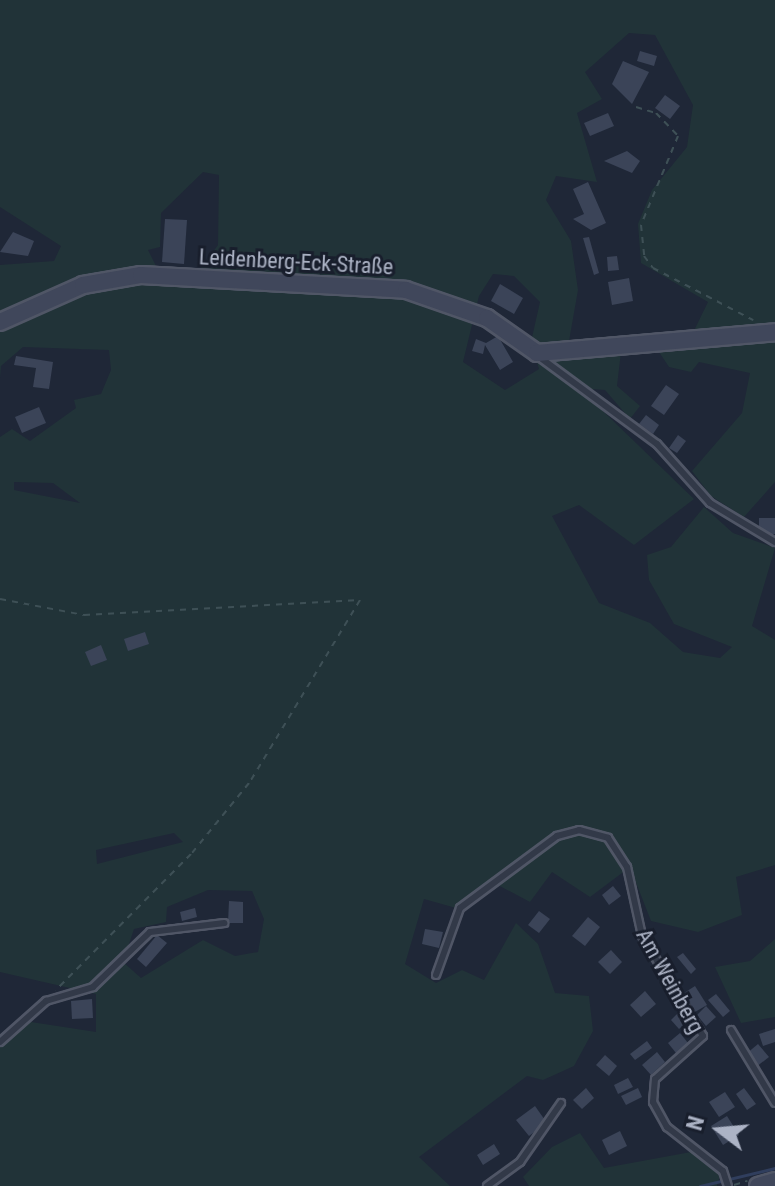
<!DOCTYPE html>
<meta charset="utf-8">
<style>
body{margin:0}
#map{position:relative;width:775px;height:1186px;overflow:hidden;background:#1f2737;font-family:"Roboto Condensed",sans-serif}
div>[style]{position:absolute}
.green>*{inset:0;background:#213338}
.stream>*{height:3px;margin:-1.5px;padding:0 1.5px;transform-origin:1.5px;border-radius:1.5px;background:#303e5d}
.building>*{inset:0;background:#3b4458}
.path>*{height:2px;margin-top:-1px;transform-origin:0;background:repeating-linear-gradient(90deg,#3e5056 0 6px,transparent 0 12px)}
.roads{filter:drop-shadow(2px 0 #505666) drop-shadow(-2px 0 #505666) drop-shadow(0 2px #505666) drop-shadow(0 -2px #505666)}
.lane>*{height:6px;margin:-3px;padding:0 3px;transform-origin:3px;border-radius:3px;background:#323948}
.secondary>*{height:16px;margin:-8px;padding:0 8px;transform-origin:8px;border-radius:8px;background:#40475b}
span{translate:-50% -50%;white-space:nowrap;text-align:center;line-height:1.15;-webkit-text-stroke:6px #181e2c;paint-order:stroke}
.street-label{font-size:22px;color:#acb3c5}
.north{position:absolute;left:679px;top:1090px;width:80px;height:80px;-webkit-text-stroke:6px #181e2c;paint-order:stroke;rotate:286deg;font-size:22px;font-weight:700;line-height:32px;text-align:center;color:#acb3c5}
.north::after{content:'';display:block;margin:auto;width:28px;height:36px;background:#acb3c5;clip-path:polygon(50% 0,100% 100%,50% 72%,0 100%)}
</style>
<div id="map">
<div class="green">
<div style="clip-path:polygon(evenodd,0 0,775px 0,775px 482px,744px 517px,711px 496px,692px 471px,742px 413px,750px 373px,699px 362px,691px 372px,669px 367px,657px 349px,687px 345px,708px 302px,641px 263px,638px 224px,652px 190px,687px 147px,693px 105px,655px 35px,629px 33px,585px 72px,602px 99px,577px 113px,597px 182px,556px 176px,546px 200px,571px 241px,578px 290px,566px 358px,621px 352px,617px 386px,640px 406px,630px 419px,605px 390px,579px 388px,694px 499px,634px 545px,579px 505px,552px 516px,599px 603px,650px 623px,683px 652px,720px 658px,732px 647px,674px 624px,649px 580px,647px 555px,671px 547px,704px 507px,733px 533px,775px 548px,752px 626px,775px 640px,775px 865px,736px 877px,742px 915px,698px 932px,651px 921px,630px 867px,590px 897px,552px 872px,530px 902px,496px 884px,456px 908px,424px 899px,405px 964px,436px 983px,462px 970px,484px 980px,516px 923px,538px 944px,555px 993px,589px 996px,593px 1031px,574px 1066px,543px 1080px,527px 1076px,419px 1157px,450px 1186px,0 1186px,0 1039px,18px 1020px,96px 1032px,96px 994px,0 972px,0 437px,12px 429px,30px 441px,76px 408px,74px 400px,101px 394px,111px 370px,109px 350px,23px 347px,1px 366px,0 378px,0 265px,54px 261px,61px 246px,0 207px,0 0,203px 172px,219px 175px,218px 245px,194px 277px,156px 266px,148px 250px,160px 247px,161px 213px,203px 172px,0 0,493px 274px,514px 276px,540px 302px,531px 342px,539px 369px,505px 390px,463px 362px,479px 296px,493px 274px,0 0,14px 482px,53px 483px,80px 503px,14px 490px,14px 482px,0 0,174px 833px,183px 842px,97px 864px,96px 850px,174px 833px,0 0,208px 890px,252px 891px,264px 919px,258px 952px,235px 956px,203px 940px,141px 978px,123px 962px,134px 929px,166px 922px,167px 907px,208px 890px)"></div>
<div style="clip-path:polygon(775px 939px,775px 1017px,741px 1023px,715px 967px,750px 961px)"></div>
<div style="clip-path:polygon(580px 1133px,604px 1168px,691px 1152px,720px 1175px,717px 1186px,529px 1186px,523px 1177px,552px 1147px)"></div>
</div>
<div class="stream">
<div style="left:700px;top:1186px;width:77px;rotate:-13.5deg"></div>
</div>
<div class="building">
<div style="clip-path:polygon(640px 51px,657px 56px,654px 66px,637px 61px)"></div>
<div style="clip-path:polygon(623px 61px,649px 72px,632px 104px,612px 84px)"></div>
<div style="clip-path:polygon(665px 95px,680px 106px,670px 119px,655px 108px)"></div>
<div style="clip-path:polygon(608px 113px,614px 126px,590px 136px,584px 123px)"></div>
<div style="clip-path:polygon(627px 151px,640px 161px,632px 173px,604px 161px)"></div>
<div style="clip-path:polygon(588px 182px,606px 223px,591px 230px,573px 219px,584px 214px,573px 189px)"></div>
<div style="clip-path:polygon(165px 219px,187px 220px,184px 264px,162px 262px)"></div>
<div style="clip-path:polygon(13px 232px,34px 241px,28px 256px,0 252px)"></div>
<div style="clip-path:polygon(589px 237px,599px 273px,594px 275px,583px 238px)"></div>
<div style="clip-path:polygon(617px 256px,619px 270px,608px 271px,607px 257px)"></div>
<div style="clip-path:polygon(629px 278px,633px 301px,612px 305px,608px 282px)"></div>
<div style="clip-path:polygon(500px 284px,523px 298px,514px 314px,491px 301px)"></div>
<div style="clip-path:polygon(498px 336px,513px 362px,500px 370px,485px 345px,483px 354px,472px 351px,476px 339px,486px 343px)"></div>
<div style="clip-path:polygon(16px 356px,53px 362px,49px 389px,33px 387px,36px 368px,14px 365px)"></div>
<div style="clip-path:polygon(666px 385px,679px 394px,664px 415px,651px 406px)"></div>
<div style="clip-path:polygon(39px 407px,46px 423px,22px 433px,15px 417px)"></div>
<div style="clip-path:polygon(646px 415px,659px 425px,653px 434px,639px 424px)"></div>
<div style="clip-path:polygon(678px 435px,686px 441px,677px 453px,669px 448px)"></div>
<div style="clip-path:polygon(759px 518px,775px 518px,775px 534px,759px 534px)"></div>
<div style="clip-path:polygon(145px 632px,149px 644px,128px 651px,124px 639px)"></div>
<div style="clip-path:polygon(101px 645px,107px 660px,91px 666px,85px 652px)"></div>
<div style="clip-path:polygon(613px 886px,621px 896px,609px 905px,602px 895px)"></div>
<div style="clip-path:polygon(229px 901px,243px 902px,243px 923px,228px 923px)"></div>
<div style="clip-path:polygon(195px 908px,197px 917px,182px 921px,180px 912px)"></div>
<div style="clip-path:polygon(539px 911px,550px 919px,539px 933px,528px 925px)"></div>
<div style="clip-path:polygon(588px 917px,600px 927px,585px 946px,572px 936px)"></div>
<div style="clip-path:polygon(425px 929px,443px 932px,439px 948px,422px 944px)"></div>
<div style="clip-path:polygon(157px 935px,167px 943px,146px 967px,137px 959px)"></div>
<div style="clip-path:polygon(611px 950px,622px 962px,610px 974px,598px 962px)"></div>
<div style="clip-path:polygon(683px 953px,696px 969px,691px 974px,677px 957px)"></div>
<div style="clip-path:polygon(695px 986px,707px 1005px,695px 1012px,684px 993px)"></div>
<div style="clip-path:polygon(645px 991px,656px 1004px,641px 1017px,630px 1005px)"></div>
<div style="clip-path:polygon(716px 994px,730px 1011px,723px 1017px,708px 1000px)"></div>
<div style="clip-path:polygon(92px 999px,93px 1018px,72px 1019px,71px 1001px)"></div>
<div style="clip-path:polygon(706px 1006px,716px 1017px,706px 1026px,697px 1015px)"></div>
<div style="clip-path:polygon(681px 1010px,689px 1020px,679px 1029px,671px 1020px)"></div>
<div style="clip-path:polygon(775px 1029px,775px 1042px,763px 1046px,759px 1034px)"></div>
<div style="clip-path:polygon(680px 1033px,688px 1043px,676px 1053px,668px 1043px)"></div>
<div style="clip-path:polygon(647px 1041px,652px 1048px,635px 1060px,630px 1054px)"></div>
<div style="clip-path:polygon(758px 1044px,769px 1057px,756px 1067px,746px 1054px)"></div>
<div style="clip-path:polygon(657px 1052px,665px 1062px,651px 1075px,642px 1065px)"></div>
<div style="clip-path:polygon(605px 1055px,617px 1066px,609px 1076px,596px 1065px)"></div>
<div style="clip-path:polygon(628px 1078px,633px 1087px,618px 1094px,614px 1085px)"></div>
<div style="clip-path:polygon(586px 1088px,594px 1098px,582px 1109px,573px 1100px)"></div>
<div style="clip-path:polygon(638px 1088px,642px 1097px,626px 1105px,621px 1096px)"></div>
<div style="clip-path:polygon(744px 1088px,756px 1104px,747px 1110px,736px 1094px)"></div>
<div style="clip-path:polygon(725px 1092px,735px 1107px,719px 1117px,709px 1102px)"></div>
<div style="clip-path:polygon(535px 1106px,547px 1123px,529px 1136px,516px 1120px)"></div>
<div style="clip-path:polygon(727px 1116px,739px 1135px,723px 1145px,711px 1126px)"></div>
<div style="clip-path:polygon(620px 1131px,627px 1146px,609px 1155px,602px 1140px)"></div>
<div style="clip-path:polygon(494px 1144px,500px 1154px,483px 1165px,477px 1155px)"></div>
</div>
<div class="path">
<div style="left:636px;top:107px;width:21px;rotate:17deg"></div>
<div style="left:656px;top:113px;width:32px;rotate:46deg"></div>
<div style="left:678px;top:136px;width:96px;rotate:112.6deg"></div>
<div style="left:641px;top:225px;width:31px;rotate:84deg"></div>
<div style="left:644px;top:256px;width:15px;rotate:53deg"></div>
<div style="left:653px;top:268px;width:113px;rotate:27.5deg"></div>
<div style="left:0;top:599px;width:86px;rotate:10.8deg"></div>
<div style="left:84px;top:615px;width:276px;rotate:-3.1deg"></div>
<div style="left:360px;top:600px;width:214px;rotate:121.2deg"></div>
<div style="left:249px;top:783px;width:92px;rotate:129.2deg"></div>
<div style="left:191px;top:854px;width:192px;rotate:134.8deg"></div>
<div style="left:734px;top:1185px;width:14px;rotate:-17deg"></div>
</div>
<div class="roads">
<div class="lane">
<div style="left:538px;top:356px;width:148px;rotate:36.5deg"></div>
<div style="left:657px;top:444px;width:79px;rotate:48.1deg"></div>
<div style="left:710px;top:503px;width:76px;rotate:31deg"></div>
<div style="left:436px;top:975px;width:71px;rotate:-70.3deg"></div>
<div style="left:460px;top:908px;width:121px;rotate:-36.6deg"></div>
<div style="left:557px;top:836px;width:23px;rotate:-15deg"></div>
<div style="left:579px;top:830px;width:30px;rotate:15deg"></div>
<div style="left:608px;top:838px;width:35px;rotate:57deg"></div>
<div style="left:627px;top:867px;width:71px;rotate:77.7deg"></div>
<div style="left:642px;top:936px;width:117px;rotate:58.6deg"></div>
<div style="left:703px;top:1036px;width:64px;rotate:138.1deg"></div>
<div style="left:655px;top:1079px;width:23px;rotate:95deg"></div>
<div style="left:653px;top:1102px;width:29px;rotate:61deg"></div>
<div style="left:667px;top:1127px;width:71px;rotate:38.2deg"></div>
<div style="left:723px;top:1171px;width:16px;rotate:72deg"></div>
<div style="left:731px;top:1030px;width:85px;rotate:58.9deg"></div>
<div style="left:0;top:1042px;width:62px;rotate:-41.7deg"></div>
<div style="left:46px;top:1001px;width:49px;rotate:-16.6deg"></div>
<div style="left:93px;top:987px;width:79px;rotate:-44deg"></div>
<div style="left:150px;top:932px;width:75px;rotate:-6.9deg"></div>
<div style="left:487px;top:1186px;width:41px;rotate:-36deg"></div>
<div style="left:520px;top:1162px;width:72px;rotate:-55.2deg"></div>
</div>
<div class="secondary">
<div style="left:0;top:322px;width:91px;rotate:-24deg"></div>
<div style="left:83px;top:285px;width:59px;rotate:-9.8deg"></div>
<div style="left:141px;top:275px;width:265px;rotate:3.2deg"></div>
<div style="left:406px;top:290px;width:86px;rotate:19.1deg"></div>
<div style="left:487px;top:318px;width:61px;rotate:35deg"></div>
<div style="left:537px;top:353px;width:239px;rotate:-5deg"></div>
<div style="left:758px;top:1186px;width:18px;rotate:-16deg"></div>
</div>
</div>
<div class="street-label">
<span style="left:296px;top:262px;rotate:3deg">Leidenberg-Eck-Straße</span>
<span style="left:670px;top:981px;rotate:61deg">Am Weinberg</span>
</div>
<div class="north">N</div>
</div>
